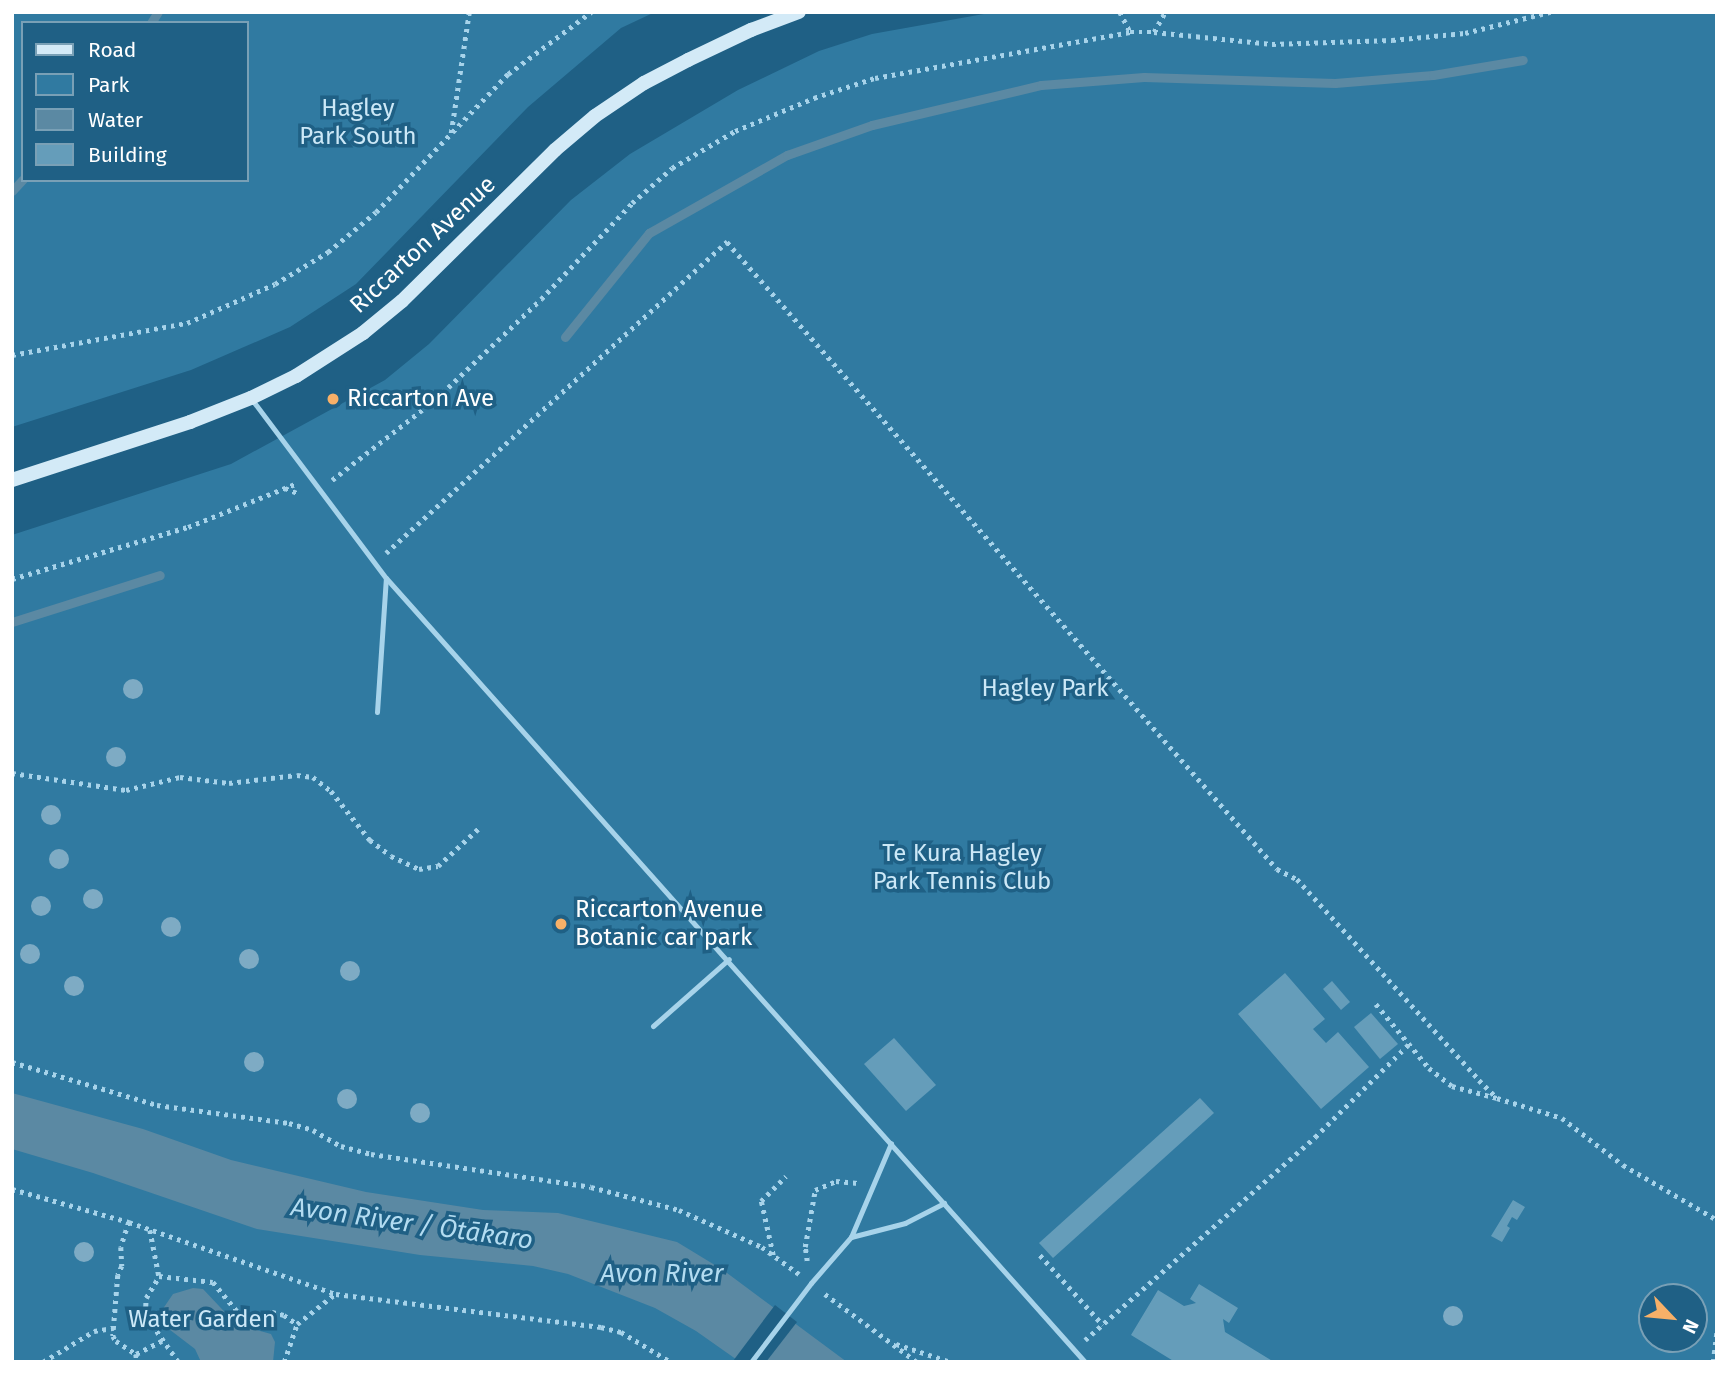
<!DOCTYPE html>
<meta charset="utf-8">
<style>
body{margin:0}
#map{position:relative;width:1729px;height:1374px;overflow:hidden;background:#1f6085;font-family:"Fira Sans",sans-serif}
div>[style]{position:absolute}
.green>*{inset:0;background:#307aa1}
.water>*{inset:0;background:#5b89a3}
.pier>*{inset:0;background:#1f6085}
.stream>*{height:9px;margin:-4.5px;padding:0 4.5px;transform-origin:4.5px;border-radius:4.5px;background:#5b89a3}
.building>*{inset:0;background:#659dba}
.path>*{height:4.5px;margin-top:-2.25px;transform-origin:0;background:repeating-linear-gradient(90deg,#a7d3ea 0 3.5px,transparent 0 8.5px)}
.service>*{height:5px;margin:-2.5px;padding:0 2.5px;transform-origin:2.5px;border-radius:2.5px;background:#a7d3ea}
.secondary>*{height:14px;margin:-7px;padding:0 7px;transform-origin:7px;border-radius:7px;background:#d3eaf7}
.trees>*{width:20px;height:20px;margin:-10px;border-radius:50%;background:#7eabc4}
.dots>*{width:19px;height:19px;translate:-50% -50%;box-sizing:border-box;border:4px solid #1f6085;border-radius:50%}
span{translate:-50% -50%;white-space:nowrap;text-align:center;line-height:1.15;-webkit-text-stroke:7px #1f6085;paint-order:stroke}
.park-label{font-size:24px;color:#cce8f7}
.street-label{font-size:24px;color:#fff}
.poi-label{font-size:24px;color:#fff}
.left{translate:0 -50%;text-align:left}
.water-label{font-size:26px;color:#b3dcf1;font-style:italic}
.frame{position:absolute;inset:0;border:14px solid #fff;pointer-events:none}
.legend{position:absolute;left:21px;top:21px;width:228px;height:161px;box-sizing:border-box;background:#1f6085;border:2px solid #79a0b6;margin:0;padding:9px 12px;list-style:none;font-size:21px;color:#fff}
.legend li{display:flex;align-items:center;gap:14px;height:35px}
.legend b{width:35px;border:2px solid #79a0b6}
.north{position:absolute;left:1638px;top:1283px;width:70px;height:70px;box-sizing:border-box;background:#1f6085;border:2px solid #79a0b6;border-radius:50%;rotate:116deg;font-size:19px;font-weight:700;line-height:28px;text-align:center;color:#fff}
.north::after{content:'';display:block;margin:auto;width:24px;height:32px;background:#f7b068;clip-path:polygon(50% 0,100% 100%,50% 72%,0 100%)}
</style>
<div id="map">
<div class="green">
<div style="clip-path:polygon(evenodd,12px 12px,655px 12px,621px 28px,528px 107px,356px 284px,290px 327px,191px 370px,12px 427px,12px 12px,23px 23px,247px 23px,247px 180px,23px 180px,23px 23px)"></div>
<div style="clip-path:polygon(evenodd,995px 12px,1717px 12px,1717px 1362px,12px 1362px,12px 535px,231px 464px,385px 380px,429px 344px,571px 200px,630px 154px,738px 90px,819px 51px,872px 34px,995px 12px,1652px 1297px,1694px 1297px,1694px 1339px,1652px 1339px,1652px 1297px)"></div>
</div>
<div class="water">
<div style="clip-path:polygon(12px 1093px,143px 1129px,231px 1160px,366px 1192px,483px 1210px,558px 1213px,677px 1242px,723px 1270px,847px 1362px,740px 1362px,696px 1331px,655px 1308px,568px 1274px,533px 1266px,420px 1255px,257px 1229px,93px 1173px,12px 1149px)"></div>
<div style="clip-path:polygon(193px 1288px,203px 1289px,236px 1324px,271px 1334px,275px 1342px,273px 1362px,201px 1362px,195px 1349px,161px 1323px,158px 1316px,173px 1294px)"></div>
</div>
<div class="pier">
<div style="clip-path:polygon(775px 1305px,797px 1322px,766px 1362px,733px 1361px)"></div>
</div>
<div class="stream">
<div style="left:151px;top:23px;width:13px;rotate:-58deg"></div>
<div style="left:12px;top:191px;width:16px;rotate:-47deg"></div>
<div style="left:565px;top:337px;width:134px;rotate:-51.1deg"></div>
<div style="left:649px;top:233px;width:159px;rotate:-29.5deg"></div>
<div style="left:787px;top:155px;width:90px;rotate:-19.4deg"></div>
<div style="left:872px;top:125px;width:174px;rotate:-13.3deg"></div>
<div style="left:1041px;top:85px;width:103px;rotate:-4.4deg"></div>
<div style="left:1144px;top:77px;width:191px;rotate:1.8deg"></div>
<div style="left:1335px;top:83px;width:98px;rotate:-4.7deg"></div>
<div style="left:1433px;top:75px;width:91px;rotate:-9.5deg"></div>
<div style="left:12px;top:622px;width:155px;rotate:-17.6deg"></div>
</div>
<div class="building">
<div style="clip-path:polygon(1285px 973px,1325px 1019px,1313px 1029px,1326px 1043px,1338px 1032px,1369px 1067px,1321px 1109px,1238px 1014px)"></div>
<div style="clip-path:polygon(1332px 981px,1350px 1002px,1341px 1010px,1323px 989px)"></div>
<div style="clip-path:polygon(1371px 1013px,1398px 1044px,1380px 1059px,1354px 1027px)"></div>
<div style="clip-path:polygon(894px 1038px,936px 1085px,906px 1111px,864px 1064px)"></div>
<div style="clip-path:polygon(1200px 1098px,1214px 1113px,1053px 1258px,1039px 1243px)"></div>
<div style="clip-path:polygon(1513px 1200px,1525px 1207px,1517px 1220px,1512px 1217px,1507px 1226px,1510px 1228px,1502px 1242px,1491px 1236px)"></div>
<div style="clip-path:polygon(1199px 1284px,1238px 1308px,1229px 1323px,1223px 1319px,1225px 1332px,1274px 1362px,1175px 1362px,1131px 1335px,1158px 1290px,1184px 1306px,1196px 1303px,1190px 1299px)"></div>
</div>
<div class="path">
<div style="left:1120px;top:12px;width:22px;rotate:63deg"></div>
<div style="left:1154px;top:32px;width:23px;rotate:-61deg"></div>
<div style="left:451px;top:133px;width:122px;rotate:-81.5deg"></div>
<div style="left:12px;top:355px;width:178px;rotate:-10.4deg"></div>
<div style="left:187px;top:323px;width:96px;rotate:-23.9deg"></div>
<div style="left:275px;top:284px;width:62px;rotate:-31.1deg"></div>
<div style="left:328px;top:252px;width:62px;rotate:-39.8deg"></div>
<div style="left:376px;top:212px;width:191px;rotate:-46.3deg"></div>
<div style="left:508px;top:74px;width:104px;rotate:-36.8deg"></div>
<div style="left:332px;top:480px;width:132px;rotate:-37.9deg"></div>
<div style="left:436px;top:399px;width:145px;rotate:-43.6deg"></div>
<div style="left:541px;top:299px;width:132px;rotate:-46.5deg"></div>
<div style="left:632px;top:203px;width:53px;rotate:-41.2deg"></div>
<div style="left:672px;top:168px;width:73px;rotate:-30.4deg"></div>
<div style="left:735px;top:131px;width:86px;rotate:-22.7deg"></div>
<div style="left:814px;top:98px;width:64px;rotate:-18.2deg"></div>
<div style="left:875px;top:78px;width:259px;rotate:-10.2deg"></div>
<div style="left:1130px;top:32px;width:24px"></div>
<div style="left:1154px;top:32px;width:119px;rotate:5.8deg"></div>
<div style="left:1272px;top:44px;width:120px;rotate:-1.9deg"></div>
<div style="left:1392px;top:40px;width:73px;rotate:-5.5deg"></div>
<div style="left:1465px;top:33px;width:88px;rotate:-13.9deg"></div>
<div style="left:285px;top:488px;width:16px;rotate:22deg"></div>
<div style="left:386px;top:553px;width:462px;rotate:-42.4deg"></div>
<div style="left:727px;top:242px;width:834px;rotate:48.74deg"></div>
<div style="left:1277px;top:869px;width:22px;rotate:27deg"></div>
<div style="left:1297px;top:879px;width:271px;rotate:47.8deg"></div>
<div style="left:1479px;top:1080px;width:25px;rotate:45deg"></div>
<div style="left:1497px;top:1098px;width:68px;rotate:17.1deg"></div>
<div style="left:1562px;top:1118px;width:77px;rotate:37.6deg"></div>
<div style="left:1623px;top:1165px;width:109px;rotate:30.3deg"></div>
<div style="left:12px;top:579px;width:184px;rotate:-16.5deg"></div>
<div style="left:188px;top:527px;width:115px;rotate:-21.9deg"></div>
<div style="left:12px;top:773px;width:115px;rotate:8.5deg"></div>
<div style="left:126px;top:790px;width:56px;rotate:-13.5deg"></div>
<div style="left:180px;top:777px;width:49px;rotate:7deg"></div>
<div style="left:229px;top:783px;width:68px;rotate:-6.7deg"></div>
<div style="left:297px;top:775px;width:16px;rotate:7deg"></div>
<div style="left:313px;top:777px;width:23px;rotate:38deg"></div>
<div style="left:331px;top:791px;width:63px;rotate:51.5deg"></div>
<div style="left:370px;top:840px;width:26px;rotate:37deg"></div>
<div style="left:391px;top:856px;width:31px;rotate:25deg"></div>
<div style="left:419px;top:869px;width:19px;rotate:-9deg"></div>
<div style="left:438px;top:866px;width:56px;rotate:-42.8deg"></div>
<div style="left:1376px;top:1004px;width:83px;rotate:50.4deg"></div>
<div style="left:1429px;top:1068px;width:29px;rotate:38deg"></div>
<div style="left:1452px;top:1086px;width:47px;rotate:14.9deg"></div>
<div style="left:12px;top:1062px;width:151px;rotate:16.5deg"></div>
<div style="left:157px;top:1105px;width:133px;rotate:7.8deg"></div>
<div style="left:289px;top:1123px;width:25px;rotate:16deg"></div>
<div style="left:313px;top:1130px;width:32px;rotate:30deg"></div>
<div style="left:341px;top:1146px;width:31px;rotate:15deg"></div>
<div style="left:371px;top:1154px;width:222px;rotate:8.5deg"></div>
<div style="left:591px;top:1187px;width:91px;rotate:14.6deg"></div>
<div style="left:679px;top:1210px;width:91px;rotate:24deg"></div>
<div style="left:762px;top:1247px;width:46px;rotate:36.1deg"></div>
<div style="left:12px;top:1189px;width:122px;rotate:15.8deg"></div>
<div style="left:129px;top:1222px;width:219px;rotate:19.2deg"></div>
<div style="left:336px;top:1294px;width:267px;rotate:7.1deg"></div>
<div style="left:601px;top:1327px;width:21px;rotate:14deg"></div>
<div style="left:621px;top:1332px;width:58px;rotate:31deg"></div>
<div style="left:129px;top:1222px;width:26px;rotate:108deg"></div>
<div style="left:121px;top:1247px;width:19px;rotate:87deg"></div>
<div style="left:122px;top:1266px;width:10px;rotate:114deg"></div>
<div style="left:118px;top:1275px;width:61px;rotate:94.7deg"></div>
<div style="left:113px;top:1336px;width:6px;rotate:59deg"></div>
<div style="left:116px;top:1341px;width:24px;rotate:33deg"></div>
<div style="left:150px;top:1230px;width:47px;rotate:78.9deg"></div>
<div style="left:773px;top:1255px;width:55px;rotate:-102.5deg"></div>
<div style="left:761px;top:1201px;width:35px;rotate:-45deg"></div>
<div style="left:1040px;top:1255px;width:94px;rotate:48deg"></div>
<div style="left:807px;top:1261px;width:14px;rotate:-98deg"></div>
<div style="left:805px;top:1247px;width:58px;rotate:-80deg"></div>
<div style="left:815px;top:1190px;width:23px;rotate:-23deg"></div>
<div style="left:836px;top:1181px;width:22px;rotate:5deg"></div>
<div style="left:825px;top:1294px;width:114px;rotate:36.5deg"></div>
<div style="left:1085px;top:1340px;width:307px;rotate:-41.4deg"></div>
<div style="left:1315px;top:1137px;width:132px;rotate:-44.7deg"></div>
<div style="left:896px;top:1344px;width:58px;rotate:18.1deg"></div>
<div style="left:136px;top:1354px;width:29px;rotate:-27deg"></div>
<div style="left:136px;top:1354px;width:8px;rotate:83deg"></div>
<div style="left:43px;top:1362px;width:60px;rotate:-31.3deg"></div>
<div style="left:94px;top:1331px;width:20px;rotate:-9deg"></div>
<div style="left:178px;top:1362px;width:57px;rotate:-125.1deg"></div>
<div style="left:145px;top:1315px;width:17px;rotate:-87deg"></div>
<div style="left:146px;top:1298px;width:26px;rotate:-59deg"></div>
<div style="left:159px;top:1276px;width:54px;rotate:6.3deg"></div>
<div style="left:213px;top:1282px;width:44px;rotate:50.5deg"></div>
<div style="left:241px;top:1316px;width:16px;rotate:18deg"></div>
<div style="left:256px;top:1321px;width:18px;rotate:-29deg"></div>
<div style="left:272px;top:1312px;width:12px;rotate:14deg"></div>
<div style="left:284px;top:1315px;width:16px;rotate:35deg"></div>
<div style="left:297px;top:1324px;width:48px;rotate:-38.3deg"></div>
<div style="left:284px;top:1362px;width:40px;rotate:-71.1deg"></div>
<div style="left:1713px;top:1362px;width:33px;rotate:-83deg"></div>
</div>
<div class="service">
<div style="left:253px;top:401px;width:221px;rotate:53.1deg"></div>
<div style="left:386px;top:578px;width:1050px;rotate:48.28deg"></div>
<div style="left:377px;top:712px;width:134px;rotate:-86.2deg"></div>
<div style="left:653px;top:1026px;width:101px;rotate:-41.4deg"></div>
<div style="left:851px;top:1237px;width:102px;rotate:-66.9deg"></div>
<div style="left:751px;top:1362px;width:99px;rotate:-52.8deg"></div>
<div style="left:811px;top:1283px;width:61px;rotate:-49deg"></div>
<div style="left:851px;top:1237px;width:56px;rotate:-14.5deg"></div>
<div style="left:905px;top:1223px;width:44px;rotate:-27.1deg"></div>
</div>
<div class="secondary">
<div style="left:12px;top:480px;width:187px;rotate:-18deg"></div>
<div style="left:190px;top:422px;width:66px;rotate:-21.5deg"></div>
<div style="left:251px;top:398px;width:50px;rotate:-26.1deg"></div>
<div style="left:296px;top:376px;width:80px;rotate:-32.7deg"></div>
<div style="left:363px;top:333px;width:50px;rotate:-39.4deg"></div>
<div style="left:402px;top:301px;width:215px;rotate:-44.6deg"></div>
<div style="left:555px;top:150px;width:52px;rotate:-40.4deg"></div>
<div style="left:595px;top:116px;width:59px;rotate:-34deg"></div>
<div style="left:644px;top:83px;width:50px;rotate:-27.6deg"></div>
<div style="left:688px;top:60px;width:70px;rotate:-25.5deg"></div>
<div style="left:751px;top:30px;width:51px;rotate:-20.6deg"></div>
</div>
<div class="trees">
<div style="left:133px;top:689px"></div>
<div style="left:116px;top:757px"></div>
<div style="left:51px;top:815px"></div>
<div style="left:59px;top:859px"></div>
<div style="left:93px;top:899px"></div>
<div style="left:41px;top:906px"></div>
<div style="left:171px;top:927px"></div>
<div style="left:30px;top:954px"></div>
<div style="left:249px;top:959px"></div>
<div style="left:350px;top:971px"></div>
<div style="left:74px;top:986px"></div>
<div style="left:254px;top:1062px"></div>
<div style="left:347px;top:1099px"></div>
<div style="left:420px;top:1113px"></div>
<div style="left:84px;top:1252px"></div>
<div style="left:1453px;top:1316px"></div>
</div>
<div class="dots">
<div style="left:333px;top:399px;background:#f7b068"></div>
<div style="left:561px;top:924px;background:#f7b068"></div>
</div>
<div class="park-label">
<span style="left:358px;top:123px">Hagley<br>Park South</span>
<span style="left:1045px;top:689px">Hagley Park</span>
<span style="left:962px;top:868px">Te Kura Hagley<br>Park Tennis Club</span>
<span style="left:202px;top:1320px">Water Garden</span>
</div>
<div class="street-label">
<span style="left:423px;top:245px;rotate:-43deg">Riccarton Avenue</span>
</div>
<div class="poi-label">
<span class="left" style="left:347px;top:399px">Riccarton Ave</span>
<span class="left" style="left:575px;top:924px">Riccarton Avenue<br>Botanic car park</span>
</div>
<div class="water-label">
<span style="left:412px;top:1224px;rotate:8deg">Avon River / Ōtākaro</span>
<span style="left:662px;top:1274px">Avon River</span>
</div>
<div class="frame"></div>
<ul class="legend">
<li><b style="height:9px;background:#d3eaf7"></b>Road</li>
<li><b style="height:19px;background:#307aa1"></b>Park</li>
<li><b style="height:19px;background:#5b89a3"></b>Water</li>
<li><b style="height:19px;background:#659dba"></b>Building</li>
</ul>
<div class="north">N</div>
</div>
